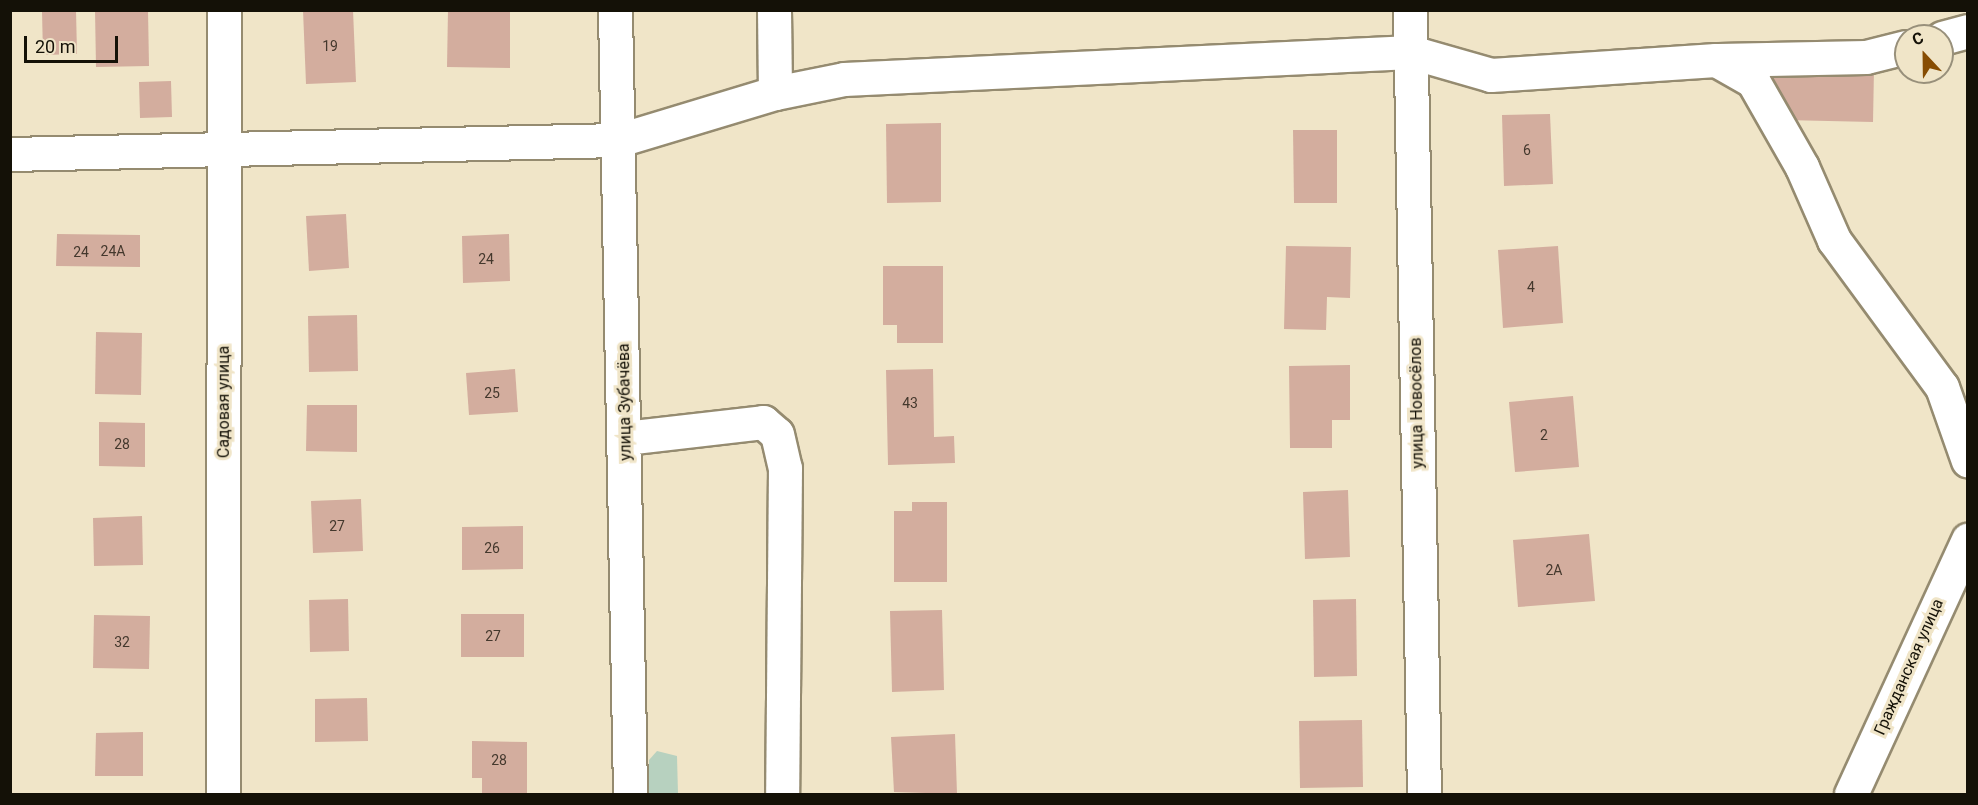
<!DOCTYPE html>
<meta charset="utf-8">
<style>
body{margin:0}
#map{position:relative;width:1978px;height:805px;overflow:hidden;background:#f0e5c8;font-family:Roboto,sans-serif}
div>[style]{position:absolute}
.green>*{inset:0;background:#b7d1bf}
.building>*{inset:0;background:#d3ad9e}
.roads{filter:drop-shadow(2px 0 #958b70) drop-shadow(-2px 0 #958b70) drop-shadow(0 2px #958b70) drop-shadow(0 -2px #958b70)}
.minor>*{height:33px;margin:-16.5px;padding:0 16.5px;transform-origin:16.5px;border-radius:16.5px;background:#fff}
span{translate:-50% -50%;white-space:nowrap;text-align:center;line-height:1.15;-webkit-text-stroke:6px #f0e5c8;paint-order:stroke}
.number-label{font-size:14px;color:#44382d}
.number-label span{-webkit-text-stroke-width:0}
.street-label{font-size:16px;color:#141107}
.frame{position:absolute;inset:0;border:12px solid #141107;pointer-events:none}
.north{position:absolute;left:1894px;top:24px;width:60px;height:60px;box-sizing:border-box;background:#f0e5c8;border:2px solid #98907b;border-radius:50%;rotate:338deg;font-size:16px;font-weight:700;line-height:24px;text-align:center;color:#141107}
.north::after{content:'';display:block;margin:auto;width:21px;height:27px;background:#874d03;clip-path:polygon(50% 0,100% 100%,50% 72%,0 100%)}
.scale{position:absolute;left:24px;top:36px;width:94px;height:27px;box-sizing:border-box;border:3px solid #141107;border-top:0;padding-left:8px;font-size:18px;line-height:21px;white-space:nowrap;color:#141107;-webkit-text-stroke:4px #f0e5c8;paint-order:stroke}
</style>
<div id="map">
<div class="green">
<div style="clip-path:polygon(657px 751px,677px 756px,678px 794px,649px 794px,649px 760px)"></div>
</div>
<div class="building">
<div style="clip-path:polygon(76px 10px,77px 54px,43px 55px,42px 11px)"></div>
<div style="clip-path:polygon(95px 10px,148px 10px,149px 66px,96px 67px)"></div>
<div style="clip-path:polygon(303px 10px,353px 10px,356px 82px,306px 84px)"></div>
<div style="clip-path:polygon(448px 10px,510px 10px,510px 68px,447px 67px)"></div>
<div style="clip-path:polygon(1768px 67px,1874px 69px,1873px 122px,1784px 120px)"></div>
<div style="clip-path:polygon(171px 81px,172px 117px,140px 118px,139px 82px)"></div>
<div style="clip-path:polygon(1550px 114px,1553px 184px,1504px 186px,1502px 115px)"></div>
<div style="clip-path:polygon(941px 123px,941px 202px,887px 203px,886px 124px)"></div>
<div style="clip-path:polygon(1293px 130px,1337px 130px,1337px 203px,1294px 203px)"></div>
<div style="clip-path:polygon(346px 214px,349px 268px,309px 271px,306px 216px)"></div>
<div style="clip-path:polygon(57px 234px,140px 235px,140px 267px,56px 266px)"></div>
<div style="clip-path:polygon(509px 234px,510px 281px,463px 283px,462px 236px)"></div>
<div style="clip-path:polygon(1286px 246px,1351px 247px,1350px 298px,1327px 297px,1326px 330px,1284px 329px)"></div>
<div style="clip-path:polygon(1558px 246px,1563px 323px,1503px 328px,1498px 250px)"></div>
<div style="clip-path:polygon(883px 266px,943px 266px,943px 343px,897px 343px,897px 325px,883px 325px)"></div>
<div style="clip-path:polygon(357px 315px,358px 371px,309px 372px,308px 316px)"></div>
<div style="clip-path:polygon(96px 332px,142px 333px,141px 395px,95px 394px)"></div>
<div style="clip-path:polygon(1350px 365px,1350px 420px,1332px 420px,1332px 448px,1290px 448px,1289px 366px)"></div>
<div style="clip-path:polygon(515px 369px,518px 412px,469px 415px,466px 373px)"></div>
<div style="clip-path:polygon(933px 369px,934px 437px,954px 436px,955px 463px,888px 465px,886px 370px)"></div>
<div style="clip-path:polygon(1573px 396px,1579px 467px,1515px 472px,1509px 402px)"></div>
<div style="clip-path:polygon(307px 405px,357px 405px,357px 452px,306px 451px)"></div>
<div style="clip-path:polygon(99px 422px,145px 423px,145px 467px,99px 466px)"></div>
<div style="clip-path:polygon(1348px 490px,1350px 557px,1305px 559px,1303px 492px)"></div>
<div style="clip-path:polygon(361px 499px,363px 551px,313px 553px,311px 501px)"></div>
<div style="clip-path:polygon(912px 502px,947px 502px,947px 582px,894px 582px,894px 511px,912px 511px)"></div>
<div style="clip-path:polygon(142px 516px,143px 565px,94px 566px,93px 518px)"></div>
<div style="clip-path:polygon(523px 526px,523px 569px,462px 570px,462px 527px)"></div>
<div style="clip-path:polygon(1589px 534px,1595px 601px,1518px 607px,1513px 540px)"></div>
<div style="clip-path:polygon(348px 599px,349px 651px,310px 652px,309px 600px)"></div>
<div style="clip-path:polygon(1356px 599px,1357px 676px,1314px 677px,1313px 600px)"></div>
<div style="clip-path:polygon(942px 610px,944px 690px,892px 692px,890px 611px)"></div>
<div style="clip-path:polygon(461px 614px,524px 614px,524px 657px,461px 657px)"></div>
<div style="clip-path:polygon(94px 615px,150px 616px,149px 669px,93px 668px)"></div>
<div style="clip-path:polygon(367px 698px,368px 741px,315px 742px,315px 699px)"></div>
<div style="clip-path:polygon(1362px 720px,1363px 787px,1300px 788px,1299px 721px)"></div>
<div style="clip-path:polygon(143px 732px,143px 776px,95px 776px,96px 733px)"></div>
<div style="clip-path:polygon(955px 734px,957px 794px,894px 792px,891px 737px)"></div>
<div style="clip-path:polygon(472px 741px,527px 742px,527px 794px,482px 794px,482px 778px,472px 778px)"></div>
</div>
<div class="roads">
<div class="minor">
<div style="left:615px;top:10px;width:784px;rotate:88.9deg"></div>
<div style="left:774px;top:10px;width:83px;rotate:89.3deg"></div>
<div style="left:1410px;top:10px;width:784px;rotate:88.98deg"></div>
<div style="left:1942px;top:38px;width:27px;rotate:-15deg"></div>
<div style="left:1718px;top:60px;width:148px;rotate:-1.2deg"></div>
<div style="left:1866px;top:57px;width:41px;rotate:-14deg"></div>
<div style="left:10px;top:154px;width:609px;rotate:-1.32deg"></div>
<div style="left:619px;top:140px;width:163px;rotate:-16.8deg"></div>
<div style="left:775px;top:93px;width:70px;rotate:-11.5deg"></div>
<div style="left:844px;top:79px;width:568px;rotate:-2.73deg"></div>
<div style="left:1411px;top:52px;width:83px;rotate:16deg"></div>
<div style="left:1491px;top:75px;width:225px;rotate:-3.8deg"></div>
<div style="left:1716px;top:60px;width:43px;rotate:29.6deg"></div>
<div style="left:1753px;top:81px;width:99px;rotate:60.3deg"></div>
<div style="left:1802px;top:167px;width:80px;rotate:66.3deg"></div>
<div style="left:1834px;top:240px;width:182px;rotate:53.7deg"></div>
<div style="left:1942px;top:387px;width:78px;rotate:70.6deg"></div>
<div style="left:625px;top:438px;width:139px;rotate:-6.6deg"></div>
<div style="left:763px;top:422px;width:18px;rotate:41deg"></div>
<div style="left:777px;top:434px;width:35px;rotate:77deg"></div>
<div style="left:785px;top:468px;width:326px;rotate:90.5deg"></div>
<div style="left:223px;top:794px;width:784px;rotate:-89.93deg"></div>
<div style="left:1851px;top:794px;width:280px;rotate:-65.3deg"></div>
</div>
</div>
<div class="number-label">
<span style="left:330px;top:46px">19</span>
<span style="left:1527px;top:150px">6</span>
<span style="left:113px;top:251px">24А</span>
<span style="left:81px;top:252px">24</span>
<span style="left:486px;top:259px">24</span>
<span style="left:1531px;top:287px">4</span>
<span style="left:492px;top:393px">25</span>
<span style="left:910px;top:403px">43</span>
<span style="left:1544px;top:435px">2</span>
<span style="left:122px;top:444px">28</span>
<span style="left:337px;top:526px">27</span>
<span style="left:492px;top:548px">26</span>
<span style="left:1554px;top:570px">2А</span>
<span style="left:493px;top:636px">27</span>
<span style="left:122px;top:642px">32</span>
<span style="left:499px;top:760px">28</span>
</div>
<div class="street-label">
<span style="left:224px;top:402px;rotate:-90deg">Садовая улица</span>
<span style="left:625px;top:402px;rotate:-91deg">улица Зубачёва</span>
<span style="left:1417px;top:403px;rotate:-91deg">улица Новосёлов</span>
<span style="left:1909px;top:667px;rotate:-66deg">Гражданская улица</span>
</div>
<div class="frame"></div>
<div class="north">С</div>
<div class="scale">20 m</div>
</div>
